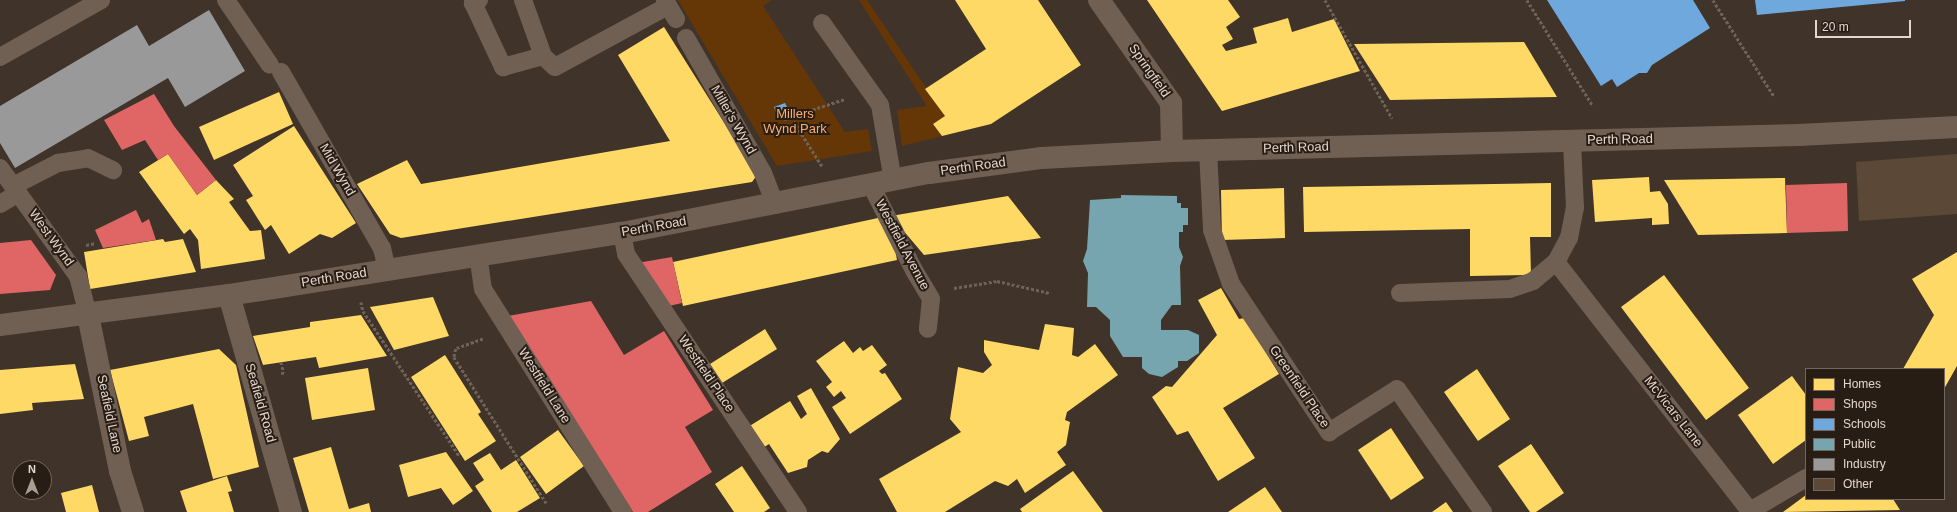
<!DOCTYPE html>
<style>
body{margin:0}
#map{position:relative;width:1957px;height:512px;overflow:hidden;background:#403329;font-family:Helvetica,sans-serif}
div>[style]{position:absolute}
.green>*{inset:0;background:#663706}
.homes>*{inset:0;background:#ffd966}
.shops>*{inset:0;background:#e06666}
.schools>*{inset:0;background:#6fa8dc}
.public>*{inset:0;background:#76a5af}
.industry>*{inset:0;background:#999}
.building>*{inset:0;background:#5c4837}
.path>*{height:2.5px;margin-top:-1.25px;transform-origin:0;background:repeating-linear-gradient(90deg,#6f6257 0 3px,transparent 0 5px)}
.service>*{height:18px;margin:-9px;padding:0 9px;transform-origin:9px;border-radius:9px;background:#706054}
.minor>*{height:22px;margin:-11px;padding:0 11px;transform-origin:11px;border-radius:11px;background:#706054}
.tertiary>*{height:22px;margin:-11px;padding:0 11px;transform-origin:11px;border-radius:11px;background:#706054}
span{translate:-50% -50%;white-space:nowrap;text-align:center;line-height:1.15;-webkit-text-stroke:4px #271d15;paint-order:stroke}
.street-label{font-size:13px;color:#e5d6cb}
.park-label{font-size:13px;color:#faad6f}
.legend{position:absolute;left:1805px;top:368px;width:140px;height:132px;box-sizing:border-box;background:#271d15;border:1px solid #73675e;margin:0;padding:5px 7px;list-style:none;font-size:12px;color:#e5d6cb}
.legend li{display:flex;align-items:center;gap:8px;height:20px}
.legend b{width:20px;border:1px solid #73675e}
.north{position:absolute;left:12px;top:460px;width:40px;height:40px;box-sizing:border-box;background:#271d15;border:1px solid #73675e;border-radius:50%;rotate:0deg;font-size:11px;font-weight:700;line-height:16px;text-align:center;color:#e5d6cb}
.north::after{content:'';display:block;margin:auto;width:14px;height:18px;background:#ab9d92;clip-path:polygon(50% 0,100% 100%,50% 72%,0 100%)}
.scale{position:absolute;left:1815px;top:20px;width:96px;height:18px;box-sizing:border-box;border:2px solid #e5d6cb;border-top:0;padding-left:5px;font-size:12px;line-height:14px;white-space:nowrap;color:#e5d6cb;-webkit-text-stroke:3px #271d15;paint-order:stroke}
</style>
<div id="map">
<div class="green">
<div style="clip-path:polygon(678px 0,772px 0,763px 6px,845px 132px,868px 129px,872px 151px,777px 166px)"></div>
<div style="clip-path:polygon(859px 0,867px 0,945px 116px,933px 124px,942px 136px,902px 146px,897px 110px,927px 106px)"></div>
</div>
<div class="homes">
<div style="clip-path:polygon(955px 0,1038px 0,1081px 65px,991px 124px,942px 136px,933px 124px,945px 116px,925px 89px,986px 49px)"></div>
<div style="clip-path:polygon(1147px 0,1228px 0,1240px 17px,1226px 27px,1233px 39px,1222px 45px,1226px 51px,1257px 43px,1253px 28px,1288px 18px,1292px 32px,1334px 19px,1360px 71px,1222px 111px)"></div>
<div style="clip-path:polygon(664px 27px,757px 175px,752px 182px,401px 238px,390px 234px,357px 184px,407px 160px,421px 184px,670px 141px,618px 55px)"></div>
<div style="clip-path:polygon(1524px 42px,1557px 97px,1390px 100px,1354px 44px)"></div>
<div style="clip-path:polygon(279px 92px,293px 124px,214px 160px,199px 127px)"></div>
<div style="clip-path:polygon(294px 126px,356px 223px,332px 238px,320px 234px,289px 254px,271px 225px,265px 230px,246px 200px,253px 196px,233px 165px)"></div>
<div style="clip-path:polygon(168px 154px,197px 195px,216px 180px,234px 199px,229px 202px,250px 231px,261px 230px,265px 259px,201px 269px,198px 240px,190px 229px,184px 234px,139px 172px)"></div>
<div style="clip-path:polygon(1649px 177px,1650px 192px,1660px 191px,1668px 204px,1669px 224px,1652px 225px,1652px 218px,1595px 222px,1592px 180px)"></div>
<div style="clip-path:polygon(1785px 178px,1787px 233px,1698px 235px,1664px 180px)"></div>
<div style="clip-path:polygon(1551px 183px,1551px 237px,1530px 237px,1531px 275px,1470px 276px,1470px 229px,1304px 232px,1303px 187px)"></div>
<div style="clip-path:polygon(1284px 188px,1285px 238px,1222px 240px,1221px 190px)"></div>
<div style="clip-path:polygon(1008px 196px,1041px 238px,924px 255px,891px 216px)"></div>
<div style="clip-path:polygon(878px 218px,893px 238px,897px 260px,683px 306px,673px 262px)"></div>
<div style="clip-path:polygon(163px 239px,165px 242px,183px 239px,196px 272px,90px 289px,84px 252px)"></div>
<div style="clip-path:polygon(1957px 252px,1957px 366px,1944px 389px,1944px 369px,1903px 369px,1934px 315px,1912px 279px)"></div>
<div style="clip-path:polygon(1664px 275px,1749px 388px,1706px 420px,1621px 307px)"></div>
<div style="clip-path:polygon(1221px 288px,1239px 319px,1245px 318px,1279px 374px,1223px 408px,1255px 458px,1218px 481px,1188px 431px,1177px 435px,1152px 397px,1166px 386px,1172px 387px,1217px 335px,1198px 300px)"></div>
<div style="clip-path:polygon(433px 297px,449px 336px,394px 350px,370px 307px)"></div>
<div style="clip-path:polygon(361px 315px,387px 356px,319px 368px,316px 357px,263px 365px,253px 336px,310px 327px,310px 322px)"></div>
<div style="clip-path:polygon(1045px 324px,1074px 328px,1072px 355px,1078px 357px,1095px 344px,1118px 375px,1067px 412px,1065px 420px,1070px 422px,1066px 445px,1057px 452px,1066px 465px,1025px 493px,1017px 479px,1008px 486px,995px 481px,945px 512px,897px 512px,879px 479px,961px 432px,950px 419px,958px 367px,983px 373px,992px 365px,984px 352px,984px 340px,1039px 350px)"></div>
<div style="clip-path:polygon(765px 329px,777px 349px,722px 383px,710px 364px)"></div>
<div style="clip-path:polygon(844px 341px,853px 353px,860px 347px,863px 351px,872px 345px,887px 365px,879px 371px,882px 374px,885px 373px,902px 399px,850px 434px,832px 407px,846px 398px,841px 391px,834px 397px,826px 387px,832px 382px,816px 361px)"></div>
<div style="clip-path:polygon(219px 349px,236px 365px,259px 467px,213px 479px,193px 404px,144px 417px,149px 436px,129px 441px,110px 370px)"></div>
<div style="clip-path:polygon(445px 355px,481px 412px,478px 414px,496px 441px,465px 461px,411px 377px)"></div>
<div style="clip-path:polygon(75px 364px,84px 399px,32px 403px,33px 410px,0 414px,0 370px)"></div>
<div style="clip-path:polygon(368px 368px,375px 410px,312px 420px,305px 378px)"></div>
<div style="clip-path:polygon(1477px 369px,1510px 419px,1478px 441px,1444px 392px)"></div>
<div style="clip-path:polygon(1792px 376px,1806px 395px,1806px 440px,1773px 464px,1738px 415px)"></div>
<div style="clip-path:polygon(811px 388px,840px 439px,828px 453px,822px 451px,808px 460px,807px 467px,788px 473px,769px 444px,761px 449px,748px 427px,790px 401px,801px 419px,807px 414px,797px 396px)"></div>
<div style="clip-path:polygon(1391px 428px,1424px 478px,1391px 500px,1358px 450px)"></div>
<div style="clip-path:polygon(558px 430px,584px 466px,546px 494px,520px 457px)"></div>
<div style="clip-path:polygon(1531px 444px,1564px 493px,1536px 512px,1530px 512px,1498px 466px)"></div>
<div style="clip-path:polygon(331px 447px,349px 509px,369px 503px,371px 512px,309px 512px,293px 458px)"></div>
<div style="clip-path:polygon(446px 452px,473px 491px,453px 505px,441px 488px,408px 497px,399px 465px)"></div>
<div style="clip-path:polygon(490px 453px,501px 470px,516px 460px,540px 498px,517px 512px,492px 512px,475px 486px,484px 480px,473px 463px)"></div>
<div style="clip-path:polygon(742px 466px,770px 508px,764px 512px,734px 512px,715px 484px)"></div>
<div style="clip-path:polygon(1073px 471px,1103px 512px,1022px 512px,1020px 509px)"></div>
<div style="clip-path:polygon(227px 476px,232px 491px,228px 492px,234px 512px,187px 512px,180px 491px)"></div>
<div style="clip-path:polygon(92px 485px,99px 512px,66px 512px,61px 493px)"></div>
<div style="clip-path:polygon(1265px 487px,1282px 512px,1228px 512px)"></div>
<div style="clip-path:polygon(1806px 495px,1806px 499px,1893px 499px,1900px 510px,1783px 512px)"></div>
<div style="clip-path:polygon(1446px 502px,1453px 512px,1432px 512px)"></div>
</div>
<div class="shops">
<div style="clip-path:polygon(154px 94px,174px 126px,216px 180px,197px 195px,168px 154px,158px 160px,145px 140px,122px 150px,104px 120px)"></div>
<div style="clip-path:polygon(1847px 183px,1848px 231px,1787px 233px,1786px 185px)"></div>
<div style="clip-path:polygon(136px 210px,142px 223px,149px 219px,156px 240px,103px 248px,95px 230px)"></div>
<div style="clip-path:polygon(31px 240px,56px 275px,50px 290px,0 294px,0 243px)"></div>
<div style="clip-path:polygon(672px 257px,682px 303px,669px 306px,637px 263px)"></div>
<div style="clip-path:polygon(591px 301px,624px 355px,664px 331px,713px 410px,685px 427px,712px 472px,648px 512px,633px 512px,508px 316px)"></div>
</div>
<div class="schools">
<div style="clip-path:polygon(1547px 0,1693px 0,1710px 28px,1652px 65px,1647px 73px,1639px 73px,1617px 87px,1612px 79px,1601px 86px)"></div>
<div style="clip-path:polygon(1755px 0,1905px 0,1905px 1px,1757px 15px)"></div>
<div style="clip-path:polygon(785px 103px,789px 111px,777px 116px,774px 107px)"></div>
</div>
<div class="public">
<div style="clip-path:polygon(1121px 195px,1177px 196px,1177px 203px,1181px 203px,1181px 208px,1188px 208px,1188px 225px,1183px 225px,1183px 232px,1179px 232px,1179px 247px,1183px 257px,1180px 266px,1181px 305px,1172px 305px,1161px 320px,1161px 330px,1188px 330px,1199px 335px,1199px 353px,1187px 361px,1178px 361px,1178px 367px,1162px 377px,1149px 374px,1142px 368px,1142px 357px,1123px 357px,1110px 336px,1110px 320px,1096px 307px,1087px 307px,1088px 273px,1083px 261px,1087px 249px,1090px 200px,1121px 198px)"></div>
</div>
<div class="industry">
<div style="clip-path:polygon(209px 10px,245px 71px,185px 107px,168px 78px,15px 168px,0 143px,0 106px,137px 25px,149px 46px)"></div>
</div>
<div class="building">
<div style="clip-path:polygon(1957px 154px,1957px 214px,1859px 221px,1856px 162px)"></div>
</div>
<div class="path">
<div style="left:1325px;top:0;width:136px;rotate:60.4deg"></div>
<div style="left:1527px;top:0;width:125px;rotate:58.1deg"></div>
<div style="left:1713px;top:0;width:114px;rotate:57.6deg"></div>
<div style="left:791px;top:117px;width:58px;rotate:57.7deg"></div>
<div style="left:784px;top:119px;width:64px;rotate:-18.2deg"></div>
<div style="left:86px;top:245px;width:10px;rotate:-11deg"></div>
<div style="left:954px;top:288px;width:44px;rotate:-9.2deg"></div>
<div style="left:997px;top:281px;width:54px;rotate:12.8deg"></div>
<div style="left:361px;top:302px;width:9px;rotate:77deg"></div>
<div style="left:363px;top:311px;width:175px;rotate:56.4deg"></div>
<div style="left:483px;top:339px;width:29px;rotate:160deg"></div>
<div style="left:456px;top:349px;width:8px;rotate:104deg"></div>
<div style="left:454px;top:357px;width:174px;rotate:57.7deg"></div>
<div style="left:281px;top:362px;width:11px;rotate:75deg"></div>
<div style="left:284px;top:373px;width:3px;rotate:162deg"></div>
</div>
<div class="service">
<div style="left:226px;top:0;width:78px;rotate:55.9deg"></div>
<div style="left:479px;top:0;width:7px;rotate:153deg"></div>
<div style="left:473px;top:3px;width:71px;rotate:64.9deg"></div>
<div style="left:503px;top:67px;width:41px;rotate:-15.4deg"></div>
<div style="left:523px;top:0;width:59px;rotate:70.3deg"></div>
<div style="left:543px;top:56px;width:16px;rotate:43deg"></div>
<div style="left:555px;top:67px;width:128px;rotate:-28.4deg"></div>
<div style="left:665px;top:0;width:22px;rotate:60deg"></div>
<div style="left:822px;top:23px;width:100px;rotate:54.7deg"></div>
<div style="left:880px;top:105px;width:77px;rotate:80.3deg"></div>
<div style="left:686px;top:38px;width:155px;rotate:60.3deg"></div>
<div style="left:763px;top:173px;width:33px;rotate:69deg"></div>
<div style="left:0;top:57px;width:116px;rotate:-29.4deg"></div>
<div style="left:281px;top:72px;width:203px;rotate:60.2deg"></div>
<div style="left:382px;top:248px;width:22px;rotate:77deg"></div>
<div style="left:1208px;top:150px;width:80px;rotate:87.1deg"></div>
<div style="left:1212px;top:230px;width:57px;rotate:70.6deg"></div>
<div style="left:1231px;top:284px;width:178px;rotate:56.5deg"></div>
<div style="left:1329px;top:432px;width:80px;rotate:-32.3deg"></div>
<div style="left:1397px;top:389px;width:150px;rotate:55deg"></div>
<div style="left:0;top:168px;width:133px;rotate:54.2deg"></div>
<div style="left:78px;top:276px;width:40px;rotate:75.6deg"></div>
<div style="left:871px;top:185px;width:97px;rotate:63.2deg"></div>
<div style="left:915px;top:272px;width:31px;rotate:59deg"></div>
<div style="left:931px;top:299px;width:30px;rotate:96deg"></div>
<div style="left:13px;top:186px;width:51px;rotate:-27.1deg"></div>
<div style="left:58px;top:163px;width:30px;rotate:-9deg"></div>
<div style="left:88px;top:158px;width:28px;rotate:26deg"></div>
<div style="left:0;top:204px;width:21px;rotate:-31deg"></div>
<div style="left:622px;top:233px;width:21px;rotate:79deg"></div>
<div style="left:626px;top:254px;width:310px;rotate:56.3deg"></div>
<div style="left:478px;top:254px;width:35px;rotate:82deg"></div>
<div style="left:483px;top:289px;width:263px;rotate:57.9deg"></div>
<div style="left:1556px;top:262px;width:316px;rotate:52.1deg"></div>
<div style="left:1750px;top:511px;width:65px;rotate:-30.5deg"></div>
<div style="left:1400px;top:293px;width:110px;rotate:-2.1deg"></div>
<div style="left:1510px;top:289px;width:24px;rotate:-19deg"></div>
<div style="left:1533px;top:281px;width:30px;rotate:-40deg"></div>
<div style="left:1556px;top:262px;width:27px;rotate:-62deg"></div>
<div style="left:1569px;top:238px;width:31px;rotate:-79deg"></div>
<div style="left:1575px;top:208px;width:67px;rotate:-92.6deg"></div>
</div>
<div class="minor">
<div style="left:1099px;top:0;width:126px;rotate:55deg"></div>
<div style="left:1171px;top:103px;width:48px;rotate:88.8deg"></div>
<div style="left:229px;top:295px;width:226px;rotate:74.1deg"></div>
<div style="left:88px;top:315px;width:159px;rotate:78.4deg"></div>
<div style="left:120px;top:471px;width:43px;rotate:72.4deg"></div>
</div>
<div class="tertiary">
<div style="left:0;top:325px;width:231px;rotate:-7.5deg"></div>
<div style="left:229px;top:295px;width:398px;rotate:-9deg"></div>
<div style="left:622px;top:233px;width:313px;rotate:-11.1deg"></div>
<div style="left:929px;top:173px;width:114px;rotate:-7.6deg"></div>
<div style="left:1042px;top:158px;width:130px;rotate:-3.1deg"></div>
<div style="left:1172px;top:151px;width:627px;rotate:-1.46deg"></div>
<div style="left:1799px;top:135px;width:158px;rotate:-2.9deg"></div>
</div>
<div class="street-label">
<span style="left:1149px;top:71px;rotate:55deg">Springfield</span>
<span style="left:733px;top:120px;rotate:60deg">Miller's Wynd</span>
<span style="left:1620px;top:140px;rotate:-1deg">Perth Road</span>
<span style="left:1296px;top:148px;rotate:-2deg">Perth Road</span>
<span style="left:973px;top:167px;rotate:-8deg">Perth Road</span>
<span style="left:337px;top:170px;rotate:60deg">Mid Wynd</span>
<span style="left:654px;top:227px;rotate:-10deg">Perth Road</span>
<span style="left:51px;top:238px;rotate:54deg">West Wynd</span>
<span style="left:902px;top:245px;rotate:62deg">Westfield Avenue</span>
<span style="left:334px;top:278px;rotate:-9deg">Perth Road</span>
<span style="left:706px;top:374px;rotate:56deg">Westfield Place</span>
<span style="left:544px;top:386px;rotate:58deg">Westfield Lane</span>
<span style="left:1299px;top:387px;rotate:56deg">Greenfield Place</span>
<span style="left:260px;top:403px;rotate:74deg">Seafield Road</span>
<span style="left:1673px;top:412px;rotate:52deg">McVicars Lane</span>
<span style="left:109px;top:414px;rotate:78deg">Seafield Lane</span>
</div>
<div class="park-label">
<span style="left:795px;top:122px">Millers<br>Wynd Park</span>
</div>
<ul class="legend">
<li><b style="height:11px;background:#ffd966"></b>Homes</li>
<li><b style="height:11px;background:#e06666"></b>Shops</li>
<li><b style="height:11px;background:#6fa8dc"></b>Schools</li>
<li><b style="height:11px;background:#76a5af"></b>Public</li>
<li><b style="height:11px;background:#999"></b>Industry</li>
<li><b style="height:11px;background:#5c4837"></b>Other</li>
</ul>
<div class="north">N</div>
<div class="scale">20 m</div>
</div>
